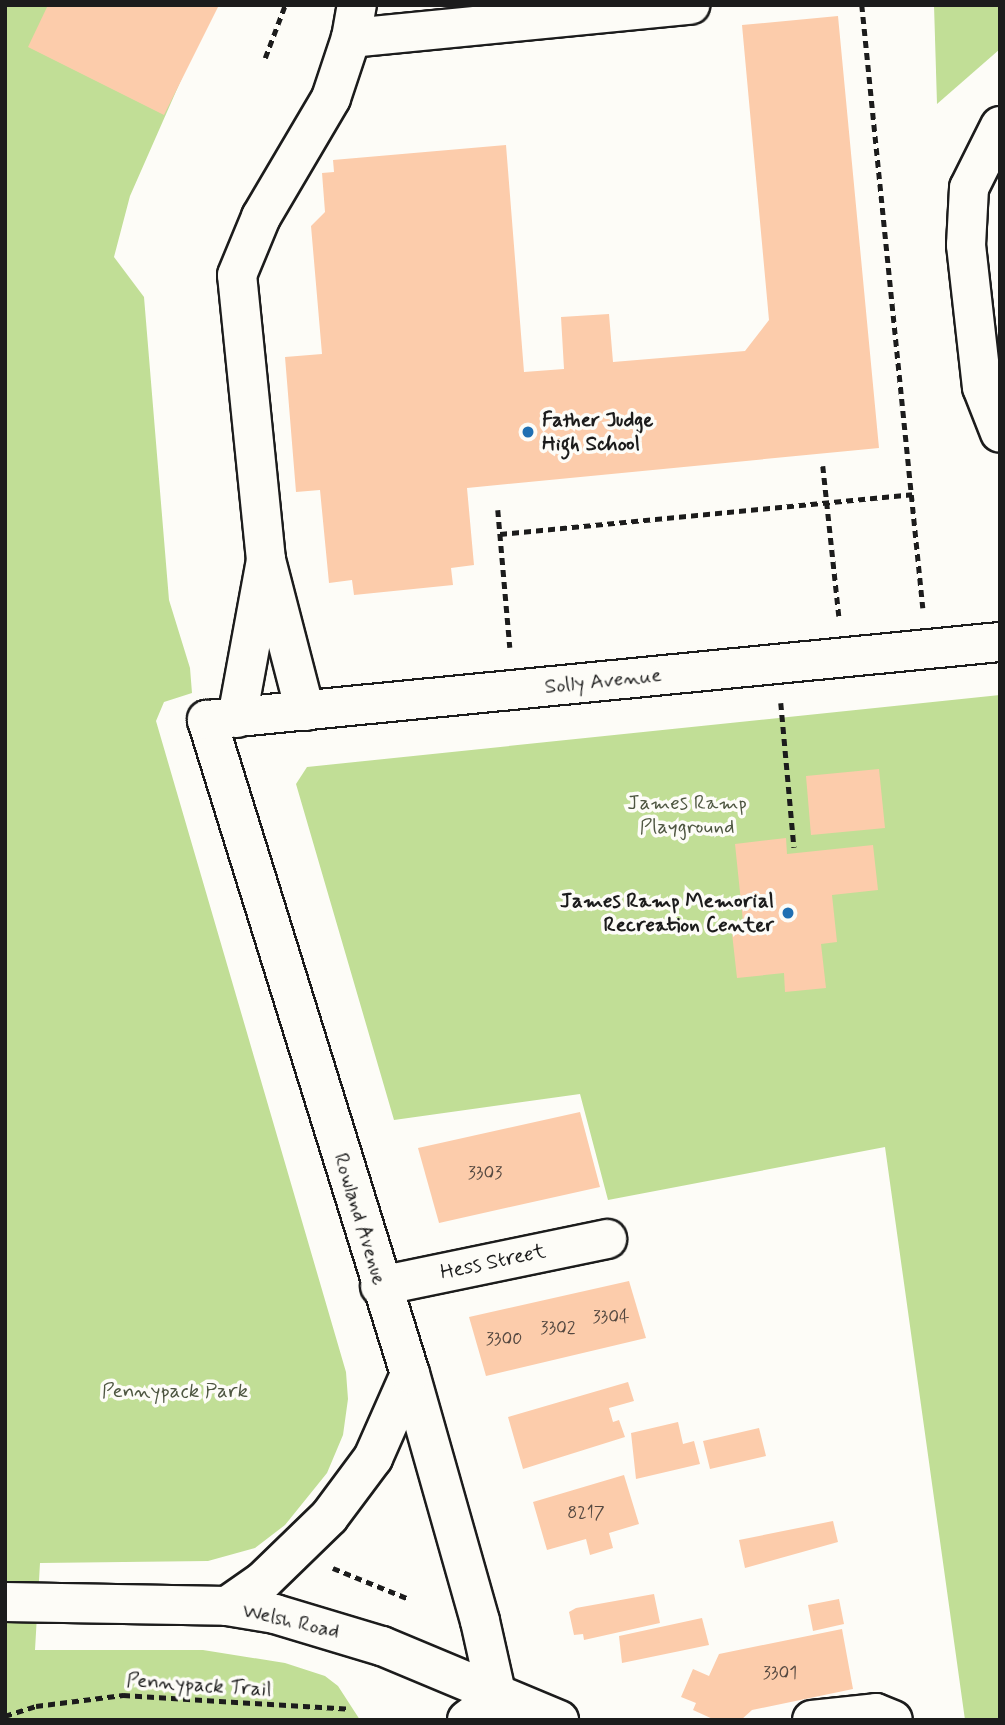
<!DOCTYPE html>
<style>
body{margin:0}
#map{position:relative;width:1005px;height:1725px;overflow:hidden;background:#fdfcf7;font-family:Mynerve,sans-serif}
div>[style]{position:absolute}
.green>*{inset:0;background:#c1de96}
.building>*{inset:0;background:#fcccab}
.path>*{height:4.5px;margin-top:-2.25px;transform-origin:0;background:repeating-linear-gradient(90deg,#1c1c1c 0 7px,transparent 0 12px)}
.roads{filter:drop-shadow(2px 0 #1c1c1c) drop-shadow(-2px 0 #1c1c1c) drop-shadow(0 2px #1c1c1c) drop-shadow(0 -2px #1c1c1c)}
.minor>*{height:38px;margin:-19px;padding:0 19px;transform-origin:19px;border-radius:19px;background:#fdfcf7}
.dots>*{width:19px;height:19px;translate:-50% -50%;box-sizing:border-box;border:4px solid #fdfcf7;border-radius:50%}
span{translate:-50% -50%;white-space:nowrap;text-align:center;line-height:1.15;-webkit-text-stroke:7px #fdfcf7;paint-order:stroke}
.number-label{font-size:18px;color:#544840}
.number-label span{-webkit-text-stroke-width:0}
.poi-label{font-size:21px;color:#1c1c1c;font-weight:700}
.left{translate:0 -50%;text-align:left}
.right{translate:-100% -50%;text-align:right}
.street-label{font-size:21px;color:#1c1c1c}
.park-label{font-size:21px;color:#4e5641}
.frame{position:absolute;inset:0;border:7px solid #1c1c1c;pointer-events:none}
</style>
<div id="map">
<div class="green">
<div style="clip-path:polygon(5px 5px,214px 5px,130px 196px,114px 257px,144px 297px,169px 600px,190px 668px,192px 693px,164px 702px,156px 721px,346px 1372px,348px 1399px,343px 1435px,327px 1473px,285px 1525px,255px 1548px,208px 1561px,40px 1563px,35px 1650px,203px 1650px,285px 1663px,325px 1676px,338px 1686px,360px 1720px,5px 1720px)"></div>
<div style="clip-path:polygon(934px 5px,1000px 5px,1000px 49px,937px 104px)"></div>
<div style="clip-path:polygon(1000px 695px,1000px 1720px,965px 1720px,885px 1147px,608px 1200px,580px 1094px,394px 1120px,296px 784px,307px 767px)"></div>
</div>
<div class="building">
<div style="clip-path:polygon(48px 5px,219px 5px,164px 115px,28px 47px)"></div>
<div style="clip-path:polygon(838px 16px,879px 448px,467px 488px,474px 565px,451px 568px,453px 585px,354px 595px,352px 580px,329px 583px,320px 490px,296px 492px,285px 357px,322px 354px,311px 226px,325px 212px,322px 173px,334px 172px,333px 160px,506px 145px,524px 372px,564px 369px,561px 317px,609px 314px,613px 362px,745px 351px,769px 320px,742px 25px)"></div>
<div style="clip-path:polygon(879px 769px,885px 828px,811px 835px,806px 776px)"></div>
<div style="clip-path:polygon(786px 838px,787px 854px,873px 845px,878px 890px,832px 895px,837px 942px,821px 944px,826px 988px,785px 992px,784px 973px,737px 978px,732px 933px,744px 931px,735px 844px)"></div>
<div style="clip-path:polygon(580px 1112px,600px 1187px,439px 1223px,418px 1148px)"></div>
<div style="clip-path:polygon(629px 1281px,646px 1338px,486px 1376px,469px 1317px)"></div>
<div style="clip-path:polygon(628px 1382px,634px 1401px,609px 1408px,613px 1422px,619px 1420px,625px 1437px,523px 1469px,508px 1417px)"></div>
<div style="clip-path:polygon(678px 1422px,683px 1444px,694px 1441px,700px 1464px,636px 1479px,631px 1433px)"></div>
<div style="clip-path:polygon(759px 1428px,766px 1456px,710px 1469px,703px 1441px)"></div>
<div style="clip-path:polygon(624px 1475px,639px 1524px,609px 1533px,613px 1548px,590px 1555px,586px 1539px,547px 1550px,533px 1502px)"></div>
<div style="clip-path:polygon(833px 1521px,838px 1542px,745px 1568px,739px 1540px)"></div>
<div style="clip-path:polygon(654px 1594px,660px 1623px,584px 1640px,583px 1634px,574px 1635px,569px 1612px,576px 1608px)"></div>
<div style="clip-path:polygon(839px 1599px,844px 1624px,813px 1631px,808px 1605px)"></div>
<div style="clip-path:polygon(702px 1618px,709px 1645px,622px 1663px,619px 1636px)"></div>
<div style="clip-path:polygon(842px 1629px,853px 1689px,752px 1710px,741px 1720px,715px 1720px,693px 1710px,696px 1703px,681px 1697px,693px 1669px,709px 1676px,719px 1654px)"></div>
</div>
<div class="path">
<div style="left:862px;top:5px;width:606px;rotate:84.22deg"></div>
<div style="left:265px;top:58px;width:57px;rotate:-69.3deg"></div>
<div style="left:823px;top:466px;width:151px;rotate:83.9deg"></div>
<div style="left:498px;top:510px;width:138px;rotate:85deg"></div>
<div style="left:500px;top:534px;width:414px;rotate:-5.5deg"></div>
<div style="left:781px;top:703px;width:145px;rotate:84.8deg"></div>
<div style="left:333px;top:1568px;width:80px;rotate:22.1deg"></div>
<div style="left:5px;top:1716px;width:33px;rotate:-18deg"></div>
<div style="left:36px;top:1706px;width:88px;rotate:-7.2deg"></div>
<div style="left:123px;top:1695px;width:227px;rotate:3.5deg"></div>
</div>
<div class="roads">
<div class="minor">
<div style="left:351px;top:38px;width:341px;rotate:-5.6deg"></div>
<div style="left:1000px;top:126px;width:69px;rotate:116.6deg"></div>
<div style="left:969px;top:188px;width:57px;rotate:93deg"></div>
<div style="left:966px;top:245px;width:143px;rotate:83.6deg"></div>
<div style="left:982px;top:387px;width:49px;rotate:68.6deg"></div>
<div style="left:266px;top:560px;width:286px;rotate:-95.8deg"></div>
<div style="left:237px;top:275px;width:63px;rotate:-67.5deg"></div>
<div style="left:261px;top:217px;width:138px;rotate:-59.5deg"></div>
<div style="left:331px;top:98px;width:63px;rotate:-71.6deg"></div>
<div style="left:351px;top:38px;width:34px;rotate:-80deg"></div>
<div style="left:237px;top:718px;width:161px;rotate:-79.6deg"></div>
<div style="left:266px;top:560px;width:156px;rotate:75.5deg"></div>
<div style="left:380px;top:1286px;width:232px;rotate:-11.7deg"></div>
<div style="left:5px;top:1602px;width:222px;rotate:1deg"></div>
<div style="left:227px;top:1606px;width:49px;rotate:9.5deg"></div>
<div style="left:275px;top:1614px;width:112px;rotate:16.7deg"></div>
<div style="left:382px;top:1646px;width:192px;rotate:22.7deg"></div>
<div style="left:227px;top:1606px;width:44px;rotate:-34.8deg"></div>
<div style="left:263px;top:1581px;width:92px;rotate:-44.1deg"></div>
<div style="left:329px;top:1517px;width:74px;rotate:-53.3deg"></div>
<div style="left:373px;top:1458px;width:92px;rotate:-66.2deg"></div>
<div style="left:467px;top:1720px;width:38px;rotate:-37deg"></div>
<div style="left:507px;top:1720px;width:25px;rotate:-113deg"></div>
<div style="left:497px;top:1697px;width:78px;rotate:-102.6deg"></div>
<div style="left:480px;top:1621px;width:257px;rotate:-105.8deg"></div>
<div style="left:410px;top:1374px;width:685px;rotate:-107.24deg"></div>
<div style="left:207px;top:720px;width:797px;rotate:-5.62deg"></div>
<div style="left:812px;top:1720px;width:64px;rotate:-6.2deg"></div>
<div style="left:876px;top:1713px;width:18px;rotate:22deg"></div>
</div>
</div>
<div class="dots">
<div style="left:528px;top:432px;background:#1f6fb2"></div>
<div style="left:788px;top:913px;background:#1f6fb2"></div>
</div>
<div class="number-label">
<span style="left:485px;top:1173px">3303</span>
<span style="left:611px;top:1317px">3304</span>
<span style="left:558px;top:1328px">3302</span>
<span style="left:504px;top:1339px">3300</span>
<span style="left:586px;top:1513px">8217</span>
<span style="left:780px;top:1673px">3301</span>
</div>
<div class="poi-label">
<span class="left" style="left:542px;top:432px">Father Judge<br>High School</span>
<span class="right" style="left:774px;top:913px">James Ramp Memorial<br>Recreation Center</span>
</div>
<div class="street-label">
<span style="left:603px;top:681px;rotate:-6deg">Solly Avenue</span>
<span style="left:360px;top:1219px;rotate:73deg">Rowland Avenue</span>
<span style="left:493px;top:1262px;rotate:-12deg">Hess Street</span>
<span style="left:291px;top:1621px;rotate:13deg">Welsh Road</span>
<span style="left:199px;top:1685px;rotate:4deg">Pennypack Trail</span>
</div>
<div class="park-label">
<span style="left:687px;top:815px">James Ramp<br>Playground</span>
<span style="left:175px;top:1391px">Pennypack Park</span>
</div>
<div class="frame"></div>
</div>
